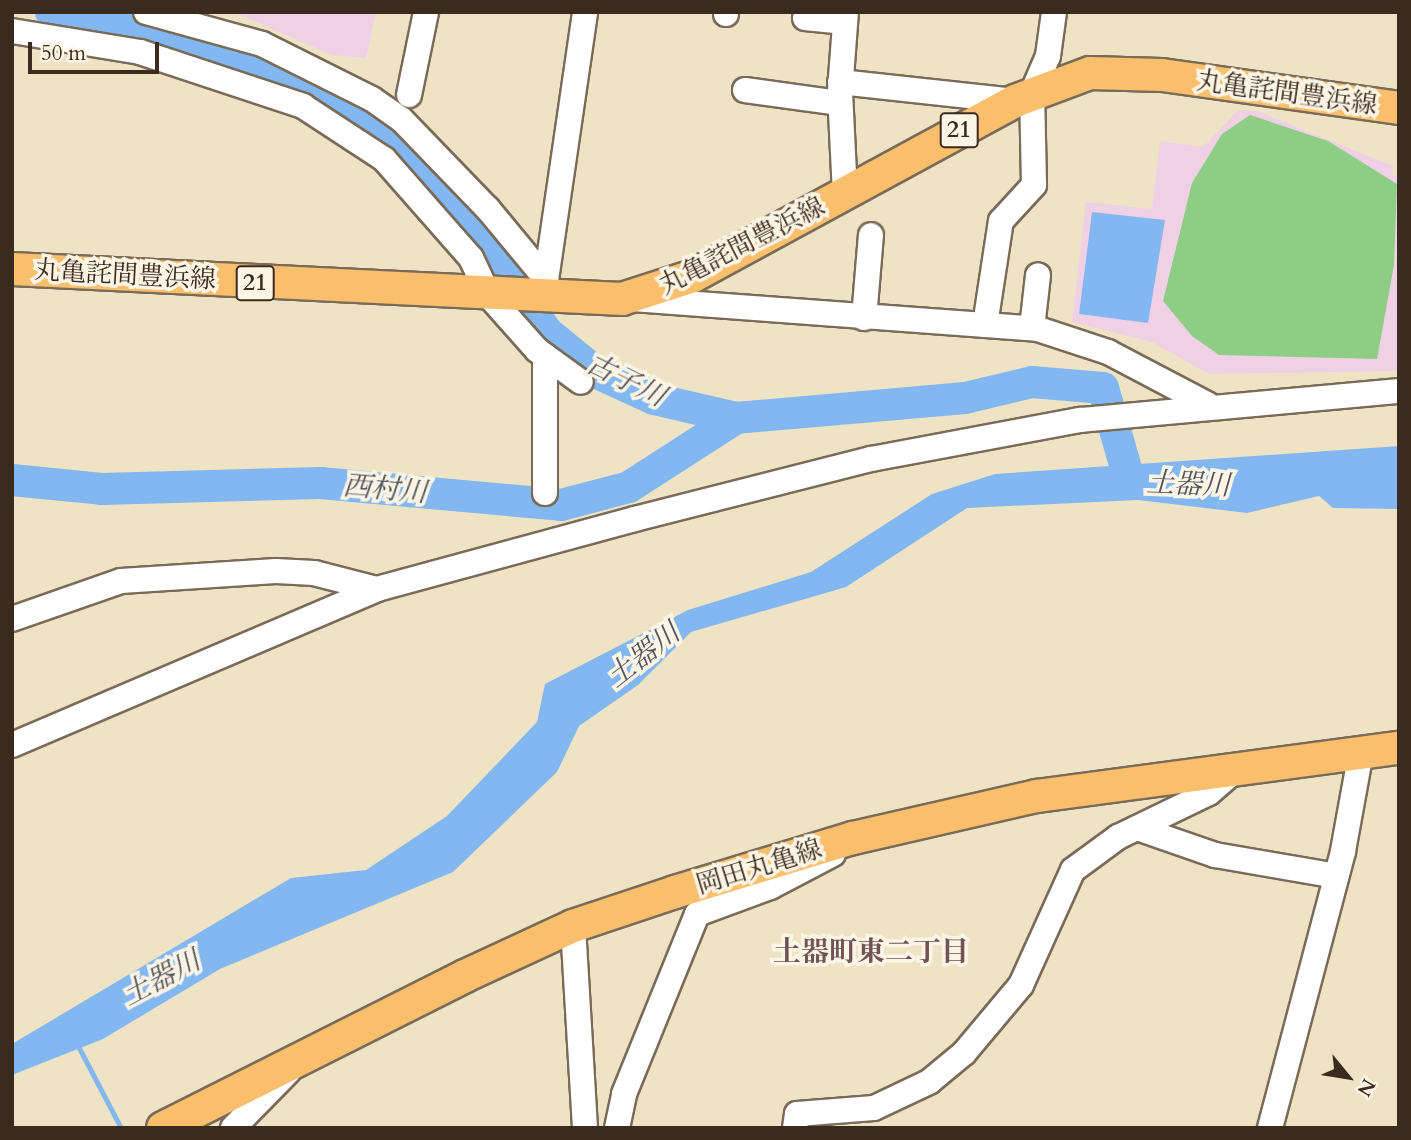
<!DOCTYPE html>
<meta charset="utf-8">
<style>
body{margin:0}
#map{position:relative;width:1411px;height:1140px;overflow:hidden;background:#eee4c5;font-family:Cardo,"Noto Serif JP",serif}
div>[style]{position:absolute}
.built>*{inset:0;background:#f0d0e5}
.green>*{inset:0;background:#8dcd84}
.water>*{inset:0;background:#83b7f1}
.stream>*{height:5px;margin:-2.5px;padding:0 2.5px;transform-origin:2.5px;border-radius:2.5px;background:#83b7f1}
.river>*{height:32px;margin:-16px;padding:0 16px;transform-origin:16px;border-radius:16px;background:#83b7f1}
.roads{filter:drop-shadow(2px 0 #7a6b58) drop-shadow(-2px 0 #7a6b58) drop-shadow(0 2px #7a6b58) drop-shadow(0 -2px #7a6b58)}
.minor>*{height:24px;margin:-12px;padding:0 12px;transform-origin:12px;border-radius:12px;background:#fff}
.major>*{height:32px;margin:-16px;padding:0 16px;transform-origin:16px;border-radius:16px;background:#f9bf6d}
span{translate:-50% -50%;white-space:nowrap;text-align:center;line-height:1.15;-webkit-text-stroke:7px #fcf5e5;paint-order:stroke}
.shield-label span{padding:2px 5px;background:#fcf5e5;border:2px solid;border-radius:5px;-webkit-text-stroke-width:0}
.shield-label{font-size:24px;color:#3b2a1e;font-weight:700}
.street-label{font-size:26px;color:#3b2a1e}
.water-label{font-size:28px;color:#51545d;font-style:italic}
.neighbourhood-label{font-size:28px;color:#6f5357;font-weight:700}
.frame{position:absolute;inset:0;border:14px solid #3b2a1e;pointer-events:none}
.north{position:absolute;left:1313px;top:1042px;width:70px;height:70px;-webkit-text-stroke:5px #fcf5e5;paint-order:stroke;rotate:120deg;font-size:19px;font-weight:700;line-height:28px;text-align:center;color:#3b2a1e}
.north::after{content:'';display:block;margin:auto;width:24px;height:32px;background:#3b2a1e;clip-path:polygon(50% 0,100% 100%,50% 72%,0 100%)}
.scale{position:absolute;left:28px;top:42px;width:131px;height:32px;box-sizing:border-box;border:4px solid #3b2a1e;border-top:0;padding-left:9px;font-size:21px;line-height:24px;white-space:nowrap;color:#3b2a1e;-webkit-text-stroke:5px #fcf5e5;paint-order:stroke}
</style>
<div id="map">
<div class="built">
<div style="clip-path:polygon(233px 12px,376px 12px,366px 58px,332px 55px)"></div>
<div style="clip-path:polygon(1238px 110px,1257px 111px,1393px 166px,1392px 175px,1399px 177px,1399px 371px,1209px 374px,1152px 342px,1072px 322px,1086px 202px,1152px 209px,1160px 141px,1203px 147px)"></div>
</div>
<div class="green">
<div style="clip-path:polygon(1250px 115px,1328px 141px,1397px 184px,1394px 265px,1377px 359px,1219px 355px,1192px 336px,1163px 301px,1192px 183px,1222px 134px)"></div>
</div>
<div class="water">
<div style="clip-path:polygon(1092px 212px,1165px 220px,1148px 323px,1079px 314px)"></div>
<div style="clip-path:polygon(1399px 446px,1399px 509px,1333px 508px,1319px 496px,1247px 513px,1138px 500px,967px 508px,846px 587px,691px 632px,638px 685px,579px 726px,557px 772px,453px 872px,220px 969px,103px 1039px,12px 1075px,12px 1044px,291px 878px,366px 870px,447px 816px,537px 722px,545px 684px,688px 610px,811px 572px,932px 494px,995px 474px)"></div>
</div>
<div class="stream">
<div style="left:77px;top:1044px;width:95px;rotate:62.4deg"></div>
</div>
<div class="river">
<div style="left:51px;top:12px;width:208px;rotate:13deg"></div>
<div style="left:254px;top:59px;width:167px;rotate:29.5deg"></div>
<div style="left:399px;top:141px;width:69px;rotate:43.8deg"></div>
<div style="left:449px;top:189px;width:173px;rotate:55.6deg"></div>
<div style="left:547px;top:332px;width:65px;rotate:39.4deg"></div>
<div style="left:597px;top:373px;width:63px;rotate:24.5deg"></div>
<div style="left:654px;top:399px;width:84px;rotate:13deg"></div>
<div style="left:736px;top:418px;width:230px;rotate:-5deg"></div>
<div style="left:965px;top:398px;width:69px;rotate:-13.4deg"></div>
<div style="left:1032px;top:382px;width:71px;rotate:4.8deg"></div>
<div style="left:1103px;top:388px;width:98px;rotate:74deg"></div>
<div style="left:12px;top:480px;width:90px;rotate:5.7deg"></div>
<div style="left:102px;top:489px;width:218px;rotate:-1.6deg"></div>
<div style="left:320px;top:483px;width:242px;rotate:5.2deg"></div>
<div style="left:561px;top:505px;width:70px;rotate:-14.8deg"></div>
<div style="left:629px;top:487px;width:127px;rotate:-32.8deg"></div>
</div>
<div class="roads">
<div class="minor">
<div style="left:146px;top:12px;width:120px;rotate:15.4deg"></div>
<div style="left:262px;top:44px;width:123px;rotate:26.6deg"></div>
<div style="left:372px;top:99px;width:35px;rotate:35deg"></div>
<div style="left:401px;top:119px;width:125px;rotate:46deg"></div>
<div style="left:488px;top:209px;width:91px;rotate:50.4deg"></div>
<div style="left:726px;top:14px;width:2px;rotate:-90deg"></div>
<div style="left:805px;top:18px;width:40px;rotate:5.7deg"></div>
<div style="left:12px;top:31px;width:130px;rotate:9.3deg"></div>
<div style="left:140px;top:52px;width:172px;rotate:18.3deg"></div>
<div style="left:303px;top:106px;width:97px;rotate:33.2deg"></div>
<div style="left:384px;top:159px;width:132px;rotate:48.7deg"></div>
<div style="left:471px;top:258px;width:42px;rotate:64.7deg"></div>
<div style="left:489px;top:296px;width:72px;rotate:48.4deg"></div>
<div style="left:537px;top:350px;width:54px;rotate:36deg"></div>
<div style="left:840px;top:82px;width:176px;rotate:6.2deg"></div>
<div style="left:745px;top:90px;width:96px;rotate:7.8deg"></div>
<div style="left:409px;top:95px;width:85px;rotate:-78.4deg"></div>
<div style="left:845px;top:194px;width:103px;rotate:-92.8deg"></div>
<div style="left:840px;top:91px;width:79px;rotate:-85.7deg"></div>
<div style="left:545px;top:287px;width:278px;rotate:-81.7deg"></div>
<div style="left:631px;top:299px;width:408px;rotate:4.2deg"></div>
<div style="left:1038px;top:329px;width:74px;rotate:18.2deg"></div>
<div style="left:1108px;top:352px;width:112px;rotate:27.7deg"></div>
<div style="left:864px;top:318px;width:83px;rotate:-85.2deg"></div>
<div style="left:985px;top:325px;width:105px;rotate:-81.3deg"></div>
<div style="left:1001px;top:221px;width:49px;rotate:-47.5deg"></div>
<div style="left:1034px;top:185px;width:92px;rotate:-91.2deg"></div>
<div style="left:1032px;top:93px;width:40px;rotate:-66.6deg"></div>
<div style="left:1048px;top:56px;width:44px;rotate:-82.2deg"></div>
<div style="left:1032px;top:328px;width:53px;rotate:-83.5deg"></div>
<div style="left:545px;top:356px;width:137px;rotate:90deg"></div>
<div style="left:12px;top:619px;width:115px;rotate:-19.2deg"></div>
<div style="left:121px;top:581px;width:155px;rotate:-3.7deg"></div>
<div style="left:276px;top:571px;width:38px;rotate:3deg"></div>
<div style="left:314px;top:573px;width:65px;rotate:14.3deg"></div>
<div style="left:12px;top:745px;width:397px;rotate:-23.1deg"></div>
<div style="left:377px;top:589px;width:267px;rotate:-15.2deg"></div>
<div style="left:635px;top:519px;width:244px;rotate:-14.3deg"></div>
<div style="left:871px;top:459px;width:213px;rotate:-10.6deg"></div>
<div style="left:1080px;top:420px;width:320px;rotate:-5.2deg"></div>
<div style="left:1137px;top:828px;width:83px;rotate:19.1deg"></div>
<div style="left:1215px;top:855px;width:123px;rotate:9.8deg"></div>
<div style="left:573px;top:926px;width:202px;rotate:86.6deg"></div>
<div style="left:233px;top:1128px;width:80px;rotate:-45.5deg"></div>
<div style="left:617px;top:1128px;width:35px;rotate:-78deg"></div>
<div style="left:624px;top:1094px;width:194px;rotate:-67.9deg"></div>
<div style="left:697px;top:914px;width:78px;rotate:-20.3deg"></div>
<div style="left:770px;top:887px;width:71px;rotate:-27.6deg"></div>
<div style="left:795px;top:1128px;width:14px;rotate:-82deg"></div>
<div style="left:797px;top:1114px;width:77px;rotate:-4.5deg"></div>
<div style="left:874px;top:1108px;width:61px;rotate:-25.3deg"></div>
<div style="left:929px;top:1082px;width:45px;rotate:-39.6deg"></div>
<div style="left:964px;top:1053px;width:89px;rotate:-50deg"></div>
<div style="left:1021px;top:985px;width:126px;rotate:-65.7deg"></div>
<div style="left:1073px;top:870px;width:56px;rotate:-36.3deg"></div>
<div style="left:1118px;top:837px;width:101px;rotate:-25.8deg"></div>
<div style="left:1209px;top:793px;width:38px;rotate:-41deg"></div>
<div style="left:1270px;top:1128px;width:286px;rotate:-75.2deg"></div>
<div style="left:1343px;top:851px;width:101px;rotate:-79.7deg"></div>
</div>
<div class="major">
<div style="left:12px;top:269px;width:611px;rotate:2.82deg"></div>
<div style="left:622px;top:299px;width:75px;rotate:-17.9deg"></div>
<div style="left:693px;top:276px;width:366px;rotate:-28.5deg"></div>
<div style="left:1015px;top:101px;width:80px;rotate:-20.5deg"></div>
<div style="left:1090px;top:73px;width:72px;rotate:1.6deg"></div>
<div style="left:1162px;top:75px;width:239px;rotate:7.9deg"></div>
<div style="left:163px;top:1128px;width:338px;rotate:-26.7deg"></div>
<div style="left:465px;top:976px;width:119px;rotate:-24.8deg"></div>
<div style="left:573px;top:926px;width:108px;rotate:-18.4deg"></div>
<div style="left:675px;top:892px;width:186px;rotate:-16.9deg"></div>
<div style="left:853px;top:838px;width:189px;rotate:-12.9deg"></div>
<div style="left:1037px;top:796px;width:365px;rotate:-7.6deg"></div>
</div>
</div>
<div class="shield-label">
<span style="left:959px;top:130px">21</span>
<span style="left:255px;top:283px">21</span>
</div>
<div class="street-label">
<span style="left:1287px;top:93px;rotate:8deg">丸亀詫間豊浜線</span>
<span style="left:742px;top:246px;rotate:-27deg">丸亀詫間豊浜線</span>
<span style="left:125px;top:275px;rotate:3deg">丸亀詫間豊浜線</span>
<span style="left:759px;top:867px;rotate:-17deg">岡田丸亀線</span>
</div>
<div class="water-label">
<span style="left:626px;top:380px;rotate:26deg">古子川</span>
<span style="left:1188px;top:484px;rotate:2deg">土器川</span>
<span style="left:385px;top:489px;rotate:5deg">西村川</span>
<span style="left:643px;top:655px;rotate:-38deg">土器川</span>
<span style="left:161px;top:978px;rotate:-28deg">土器川</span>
</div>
<div class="neighbourhood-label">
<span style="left:871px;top:952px">土器町東二丁目</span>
</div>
<div class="frame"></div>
<div class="north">N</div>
<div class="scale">50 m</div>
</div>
